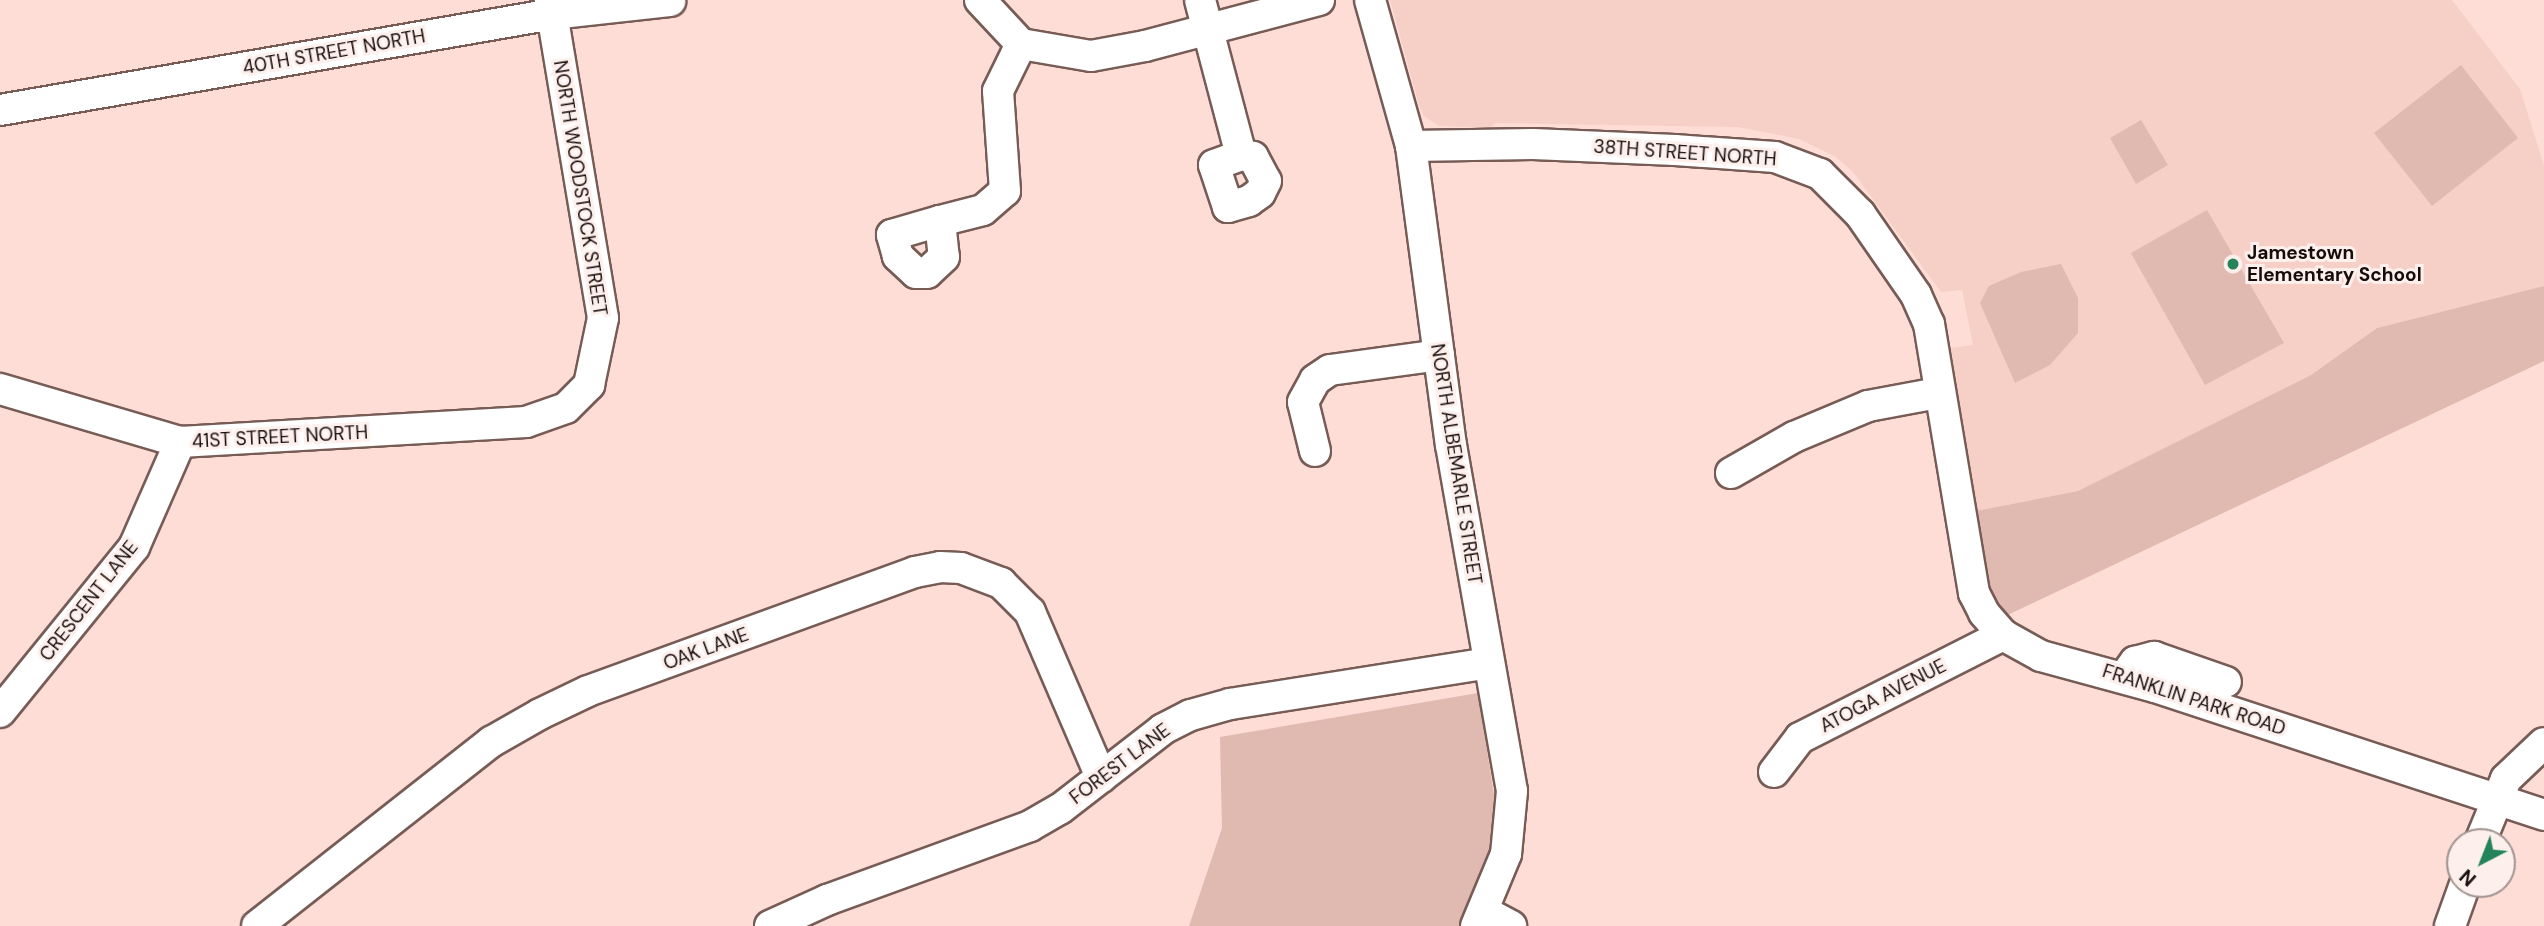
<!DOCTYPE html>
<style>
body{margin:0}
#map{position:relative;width:2544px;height:926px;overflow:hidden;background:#fdddd6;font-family:"DM Sans",sans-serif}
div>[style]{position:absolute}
.built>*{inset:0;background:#f6cfc6}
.green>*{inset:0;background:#e0b9b0}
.roads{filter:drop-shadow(2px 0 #775c56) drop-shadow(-2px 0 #775c56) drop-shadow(0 2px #775c56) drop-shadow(0 -2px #775c56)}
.minor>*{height:30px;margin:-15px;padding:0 15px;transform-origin:15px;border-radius:15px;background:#fff}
.dots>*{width:19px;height:19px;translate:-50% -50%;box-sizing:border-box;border:4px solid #fdefec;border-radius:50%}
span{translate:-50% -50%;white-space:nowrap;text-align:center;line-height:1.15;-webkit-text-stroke:6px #fdefec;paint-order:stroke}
.street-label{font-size:19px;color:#160c09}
.poi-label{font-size:19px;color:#160c09;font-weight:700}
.left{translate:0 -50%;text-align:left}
.north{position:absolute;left:2446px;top:828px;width:70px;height:70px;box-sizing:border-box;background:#fdefec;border:2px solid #a19491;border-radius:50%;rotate:222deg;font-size:19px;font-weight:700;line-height:28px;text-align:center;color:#160c09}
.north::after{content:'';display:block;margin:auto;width:24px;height:32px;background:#23845c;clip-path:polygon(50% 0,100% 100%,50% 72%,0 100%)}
</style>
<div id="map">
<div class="built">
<div style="clip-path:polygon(1390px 0,2452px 0,2520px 89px,2544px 166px,2544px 286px,2377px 328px,2311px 375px,2078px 491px,1976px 511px,1951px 348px,1973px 345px,1962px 290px,1941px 292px,1853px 172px,1836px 157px,1799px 139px,1738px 127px,1496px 123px,1489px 128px,1439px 126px,1424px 116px,1419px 105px)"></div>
</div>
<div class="green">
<div style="clip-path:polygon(2461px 65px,2518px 138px,2432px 206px,2374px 133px)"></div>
<div style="clip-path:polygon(2141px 120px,2168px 165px,2136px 184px,2110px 138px)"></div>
<div style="clip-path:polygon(2207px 210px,2284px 343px,2205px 385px,2131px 253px)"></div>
<div style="clip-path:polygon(2061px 264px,2078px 298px,2078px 333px,2050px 365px,2015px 383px,1980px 303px,1989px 286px,2021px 272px)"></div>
<div style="clip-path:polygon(2544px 286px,2544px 361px,1995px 621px,1976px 511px,2078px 491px,2311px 375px,2377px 328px)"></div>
<div style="clip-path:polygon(1478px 693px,1501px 839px,1465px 926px,1189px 926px,1222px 828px,1220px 737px)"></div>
</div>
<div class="roads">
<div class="minor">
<div style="left:980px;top:0;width:60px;rotate:47deg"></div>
<div style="left:1021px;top:44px;width:71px;rotate:9.7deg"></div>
<div style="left:1091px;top:56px;width:55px;rotate:-10.5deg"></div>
<div style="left:1145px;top:46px;width:180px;rotate:-14.8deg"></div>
<div style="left:1200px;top:0;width:160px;rotate:75.2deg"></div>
<div style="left:1370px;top:0;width:152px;rotate:74.3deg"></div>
<div style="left:1411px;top:146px;width:302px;rotate:82.4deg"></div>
<div style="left:1451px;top:445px;width:351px;rotate:80deg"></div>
<div style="left:1512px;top:791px;width:63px;rotate:95.4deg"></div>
<div style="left:1506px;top:854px;width:78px;rotate:112.6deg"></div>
<div style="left:0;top:110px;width:561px;rotate:-9.85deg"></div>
<div style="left:553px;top:14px;width:118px;rotate:-6.3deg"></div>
<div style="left:1411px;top:146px;width:122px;rotate:-0.9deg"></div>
<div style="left:1533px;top:144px;width:142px;rotate:2.4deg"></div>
<div style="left:1675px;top:150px;width:100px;rotate:4deg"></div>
<div style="left:1775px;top:157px;width:48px;rotate:20.7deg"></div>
<div style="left:1820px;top:174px;width:57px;rotate:45deg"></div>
<div style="left:1860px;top:214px;width:98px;rotate:55.3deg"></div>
<div style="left:1916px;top:295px;width:32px;rotate:66deg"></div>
<div style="left:1929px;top:324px;width:273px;rotate:80.5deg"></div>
<div style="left:1974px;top:593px;width:22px;rotate:63deg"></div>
<div style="left:1984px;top:613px;width:29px;rotate:49deg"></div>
<div style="left:2003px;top:635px;width:43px;rotate:28.9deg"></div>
<div style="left:2041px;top:656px;width:118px;rotate:15.2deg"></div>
<div style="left:2155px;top:687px;width:410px;rotate:18.2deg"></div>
<div style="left:1241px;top:155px;width:12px;rotate:9deg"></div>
<div style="left:1253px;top:157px;width:27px;rotate:62deg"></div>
<div style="left:1266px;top:181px;width:13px;rotate:117deg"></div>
<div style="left:1260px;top:193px;width:14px;rotate:144deg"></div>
<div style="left:1249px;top:201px;width:22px;rotate:164deg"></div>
<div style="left:1228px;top:207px;width:44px;rotate:-108.4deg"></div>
<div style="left:1214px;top:165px;width:29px;rotate:-20deg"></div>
<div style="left:940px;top:221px;width:36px;rotate:84deg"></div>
<div style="left:944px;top:257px;width:23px;rotate:137deg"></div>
<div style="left:927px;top:273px;width:11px;rotate:180deg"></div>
<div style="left:916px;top:273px;width:25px;rotate:-137deg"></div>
<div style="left:898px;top:256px;width:22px;rotate:-106deg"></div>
<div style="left:892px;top:235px;width:50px;rotate:-16.3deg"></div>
<div style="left:940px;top:221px;width:44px;rotate:-14.3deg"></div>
<div style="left:983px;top:210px;width:29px;rotate:-41deg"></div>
<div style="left:1005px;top:191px;width:100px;rotate:-94deg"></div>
<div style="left:998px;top:91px;width:52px;rotate:-63.9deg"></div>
<div style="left:0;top:389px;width:188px;rotate:16.4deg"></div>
<div style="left:180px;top:442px;width:347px;rotate:-3.3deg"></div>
<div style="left:526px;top:422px;width:42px;rotate:-19.3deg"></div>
<div style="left:566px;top:408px;width:33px;rotate:-45deg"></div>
<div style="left:589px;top:385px;width:68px;rotate:-78.2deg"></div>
<div style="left:603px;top:318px;width:322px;rotate:-99.5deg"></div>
<div style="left:1315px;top:451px;width:50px;rotate:-103.8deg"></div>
<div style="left:1303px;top:402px;width:25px;rotate:-61deg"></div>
<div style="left:1315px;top:380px;width:18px;rotate:-34deg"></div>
<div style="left:1330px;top:370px;width:110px;rotate:-7.8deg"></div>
<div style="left:1731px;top:473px;width:73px;rotate:-29.7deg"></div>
<div style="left:1794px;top:437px;width:80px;rotate:-22.7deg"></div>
<div style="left:1868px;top:406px;width:71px;rotate:-10.5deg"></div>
<div style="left:2124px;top:677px;width:19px;rotate:-54deg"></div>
<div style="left:2135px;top:662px;width:20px;rotate:-15deg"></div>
<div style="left:2154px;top:657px;width:76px;rotate:19.1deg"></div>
<div style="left:0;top:712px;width:213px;rotate:-50.9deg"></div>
<div style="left:134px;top:547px;width:115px;rotate:-66.3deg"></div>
<div style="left:1774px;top:772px;width:43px;rotate:-52.6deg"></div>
<div style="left:1800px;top:738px;width:228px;rotate:-26.9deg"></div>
<div style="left:2480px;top:842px;width:68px;rotate:-67.6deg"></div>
<div style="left:2506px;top:779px;width:52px;rotate:-43.5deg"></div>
<div style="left:1483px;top:911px;width:32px;rotate:28deg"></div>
<div style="left:257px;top:926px;width:298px;rotate:-38.2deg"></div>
<div style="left:491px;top:742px;width:56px;rotate:-29.7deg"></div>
<div style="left:540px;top:714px;width:53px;rotate:-25.6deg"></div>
<div style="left:588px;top:691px;width:348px;rotate:-20deg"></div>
<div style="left:915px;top:572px;width:25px;rotate:-11deg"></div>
<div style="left:940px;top:567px;width:21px;rotate:3deg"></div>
<div style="left:961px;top:568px;width:43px;rotate:20.6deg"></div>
<div style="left:1001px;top:583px;width:41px;rotate:45deg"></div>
<div style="left:1030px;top:612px;width:180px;rotate:66.7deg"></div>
<div style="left:770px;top:926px;width:63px;rotate:-24.5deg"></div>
<div style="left:827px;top:900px;width:216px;rotate:-20deg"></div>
<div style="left:1030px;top:826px;width:34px;rotate:-30deg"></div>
<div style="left:1060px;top:809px;width:130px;rotate:-37.8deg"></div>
<div style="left:1163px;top:729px;width:31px;rotate:-27deg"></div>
<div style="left:1191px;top:715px;width:41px;rotate:-15.8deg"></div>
<div style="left:1230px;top:704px;width:261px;rotate:-9deg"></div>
<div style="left:2450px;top:926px;width:45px;rotate:-70.3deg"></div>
</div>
</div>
<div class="dots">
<div style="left:2233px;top:264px;background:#23845c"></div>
</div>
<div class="street-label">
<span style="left:334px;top:52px;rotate:-10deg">40TH STREET NORTH</span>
<span style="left:1685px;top:153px;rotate:4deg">38TH STREET NORTH</span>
<span style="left:580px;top:188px;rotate:81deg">NORTH WOODSTOCK STREET</span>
<span style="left:280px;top:437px;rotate:-3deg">41ST STREET NORTH</span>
<span style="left:1456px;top:464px;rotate:81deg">NORTH ALBEMARLE STREET</span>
<span style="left:89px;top:601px;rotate:-52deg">CRESCENT LANE</span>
<span style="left:706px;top:649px;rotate:-20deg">OAK LANE</span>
<span style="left:1883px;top:696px;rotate:-27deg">ATOGA AVENUE</span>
<span style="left:2194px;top:700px;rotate:18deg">FRANKLIN PARK ROAD</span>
<span style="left:1120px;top:764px;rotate:-37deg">FOREST LANE</span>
</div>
<div class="poi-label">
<span class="left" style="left:2247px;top:264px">Jamestown<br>Elementary School</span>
</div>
<div class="north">N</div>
</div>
